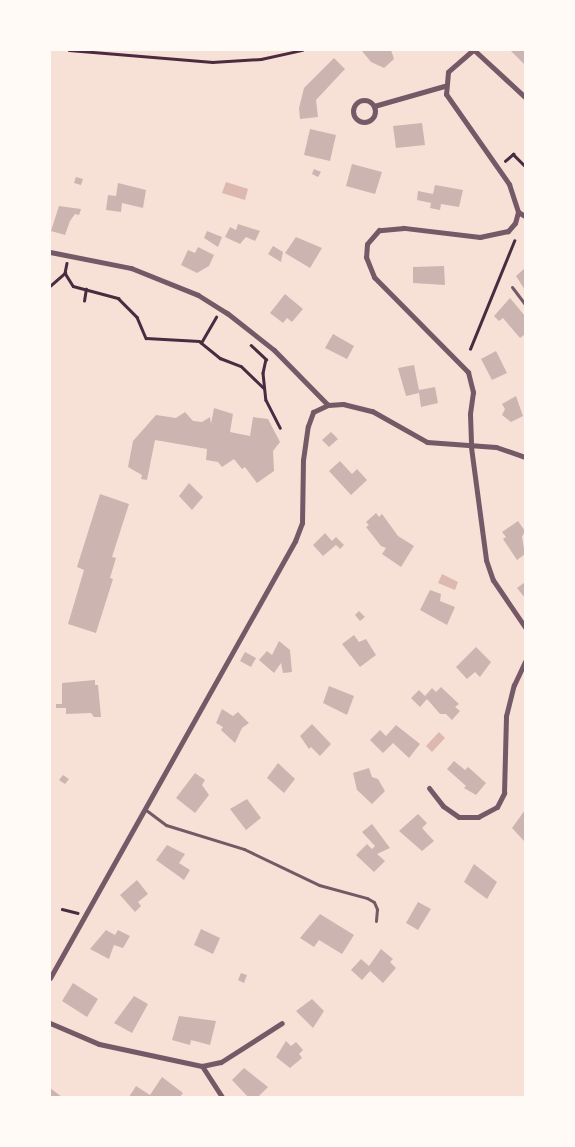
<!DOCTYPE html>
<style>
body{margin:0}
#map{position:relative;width:575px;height:1147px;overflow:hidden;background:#f7e1d7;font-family:Commissioner,sans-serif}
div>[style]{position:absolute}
.water>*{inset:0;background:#dcb8b0}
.building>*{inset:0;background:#ccb4b1}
.path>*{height:2.5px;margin:-1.25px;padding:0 1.25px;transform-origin:1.25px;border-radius:1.25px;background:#4a2c40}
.service>*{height:3px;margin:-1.5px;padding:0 1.5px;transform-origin:1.5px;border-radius:1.5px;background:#755966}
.minor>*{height:5px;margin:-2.5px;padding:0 2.5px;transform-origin:2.5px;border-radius:2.5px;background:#755966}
.minor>.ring{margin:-2.5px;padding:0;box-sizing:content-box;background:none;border:5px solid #755966;border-radius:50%}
span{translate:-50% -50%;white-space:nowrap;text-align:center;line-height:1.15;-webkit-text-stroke:4px #fffaf5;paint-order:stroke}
.frame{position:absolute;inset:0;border:51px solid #fffaf5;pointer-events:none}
</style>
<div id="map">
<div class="water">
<div style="clip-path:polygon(226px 182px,248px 189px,245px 200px,222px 193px)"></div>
<div style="clip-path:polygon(442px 574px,458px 582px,455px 590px,438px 583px)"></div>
<div style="clip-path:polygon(439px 732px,445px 738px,432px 752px,426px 746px)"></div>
</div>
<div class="building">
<div style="clip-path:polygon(391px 50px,394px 59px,384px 68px,371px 62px,362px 51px)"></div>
<div style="clip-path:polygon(510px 50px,525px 50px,525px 65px)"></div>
<div style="clip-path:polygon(334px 58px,345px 69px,316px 100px,318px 117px,300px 119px,299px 108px,304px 88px)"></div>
<div style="clip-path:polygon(422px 123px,425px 145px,396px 148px,393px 126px)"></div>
<div style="clip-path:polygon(310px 129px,336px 135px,330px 161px,304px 155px)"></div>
<div style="clip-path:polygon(352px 164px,382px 172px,375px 194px,346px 186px)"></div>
<div style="clip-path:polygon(314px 169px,321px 172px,318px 177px,312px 174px)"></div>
<div style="clip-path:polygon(76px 177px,83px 179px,81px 185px,74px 183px)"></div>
<div style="clip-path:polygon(118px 183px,146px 190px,143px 208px,122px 203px,121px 212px,106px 210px,108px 195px,116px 196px)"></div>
<div style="clip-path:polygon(435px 185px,463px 190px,459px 207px,441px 204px,440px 210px,430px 208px,431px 203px,417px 200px,418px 191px,433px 194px)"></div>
<div style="clip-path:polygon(59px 206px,81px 209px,79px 215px,75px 214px,70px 221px,65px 235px,51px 231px)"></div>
<div style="clip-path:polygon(238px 224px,260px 231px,255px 241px,246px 237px,240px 244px,225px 237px,230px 227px,236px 230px)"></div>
<div style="clip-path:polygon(207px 231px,222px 237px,218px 247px,204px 238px)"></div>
<div style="clip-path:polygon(296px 237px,322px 248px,310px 268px,285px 253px)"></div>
<div style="clip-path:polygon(273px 246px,283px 252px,281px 262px,268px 254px)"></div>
<div style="clip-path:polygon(198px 247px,214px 255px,209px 266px,197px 273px,181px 265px,188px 250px,195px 253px)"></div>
<div style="clip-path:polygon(444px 266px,445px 285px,413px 283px,413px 267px)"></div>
<div style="clip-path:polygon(525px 268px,525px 290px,516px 276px)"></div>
<div style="clip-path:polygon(285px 294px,303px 309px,292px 322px,287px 318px,283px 323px,270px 313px)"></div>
<div style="clip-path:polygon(510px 298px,525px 316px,525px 334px,520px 338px,503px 318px,499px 321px,494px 316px)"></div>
<div style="clip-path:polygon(333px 334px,354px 346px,347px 359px,325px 348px)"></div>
<div style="clip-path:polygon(496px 351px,507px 373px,492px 380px,481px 359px)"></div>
<div style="clip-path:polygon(414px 365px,419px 390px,435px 387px,438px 403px,421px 407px,419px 393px,406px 396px,398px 368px)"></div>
<div style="clip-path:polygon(516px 396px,523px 416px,511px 422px,502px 415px,505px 409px,502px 404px)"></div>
<div style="clip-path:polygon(214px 408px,233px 414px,230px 432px,250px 436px,253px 417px,268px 419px,280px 442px,273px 451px,274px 471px,257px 483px,245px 467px,242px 469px,234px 459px,222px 467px,218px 462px,206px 460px,207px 449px,155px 440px,147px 480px,141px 479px,142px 475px,128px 467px,133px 441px,156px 415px,176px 418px,185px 412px,193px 421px,202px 422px,210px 417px,211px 424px)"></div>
<div style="clip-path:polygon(331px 432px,338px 439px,329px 447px,322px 440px)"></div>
<div style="clip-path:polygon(340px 461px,352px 474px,357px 469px,367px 480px,351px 495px,329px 471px)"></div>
<div style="clip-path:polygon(189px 483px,203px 497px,192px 510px,179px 496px)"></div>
<div style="clip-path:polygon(100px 494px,129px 504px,112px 557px,116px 558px,110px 578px,113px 579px,96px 633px,68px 624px,84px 570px,77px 567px)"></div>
<div style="clip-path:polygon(376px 513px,379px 517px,382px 514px,398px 536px,414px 546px,401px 567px,382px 554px,386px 548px,381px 546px,366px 527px,369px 525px,366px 522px)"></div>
<div style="clip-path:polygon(518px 521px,525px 531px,522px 537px,525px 554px,517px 560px,503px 539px,506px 537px,502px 532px)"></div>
<div style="clip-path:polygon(325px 533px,332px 541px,336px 537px,344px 545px,340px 549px,336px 545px,323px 556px,313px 545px)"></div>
<div style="clip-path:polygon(525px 582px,525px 598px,517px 588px)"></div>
<div style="clip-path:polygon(430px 590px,441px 594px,440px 601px,455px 607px,447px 625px,420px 610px)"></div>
<div style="clip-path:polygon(359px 611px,365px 617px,360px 621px,355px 615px)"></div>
<div style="clip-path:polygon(354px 635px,359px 642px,366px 639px,376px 655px,360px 667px,342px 644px)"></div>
<div style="clip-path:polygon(279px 641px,290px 650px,292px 672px,283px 673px,281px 663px,274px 673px,259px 660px,267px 651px,272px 655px)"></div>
<div style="clip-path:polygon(476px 647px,491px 662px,480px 677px,475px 672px,467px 679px,456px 667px)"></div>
<div style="clip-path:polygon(245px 652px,256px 658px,251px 667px,240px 661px)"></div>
<div style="clip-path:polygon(95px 680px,95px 685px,98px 685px,101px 717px,94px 717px,91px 713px,66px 714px,66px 708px,56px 708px,56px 704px,62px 704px,62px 683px)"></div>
<div style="clip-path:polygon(329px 686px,354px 696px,347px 715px,323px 703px)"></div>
<div style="clip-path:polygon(441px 687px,459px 704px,455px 707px,460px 711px,452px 720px,446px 714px,440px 714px,427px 699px,420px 707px,411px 698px,419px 690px,425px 696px,432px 688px,436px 692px)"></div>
<div style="clip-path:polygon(222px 709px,233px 716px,238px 712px,249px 723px,242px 728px,235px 743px,221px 730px,223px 727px,216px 723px)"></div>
<div style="clip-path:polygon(312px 724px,331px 744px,320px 756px,311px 747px,309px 749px,300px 736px)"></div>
<div style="clip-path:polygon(396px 725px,420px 744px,409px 758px,393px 743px,383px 753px,370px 740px,380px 730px,386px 736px)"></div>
<div style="clip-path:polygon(454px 761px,465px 770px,468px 767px,486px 783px,476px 795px,464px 788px,466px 786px,447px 769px)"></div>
<div style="clip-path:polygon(278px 763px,295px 779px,284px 793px,267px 778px)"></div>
<div style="clip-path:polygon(369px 768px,372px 777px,378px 779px,385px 791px,372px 804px,357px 790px,353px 773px)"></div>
<div style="clip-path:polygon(195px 773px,205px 780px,202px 785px,209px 795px,195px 813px,176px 798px)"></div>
<div style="clip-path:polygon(63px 775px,69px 779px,65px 784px,59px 780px)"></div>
<div style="clip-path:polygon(247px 799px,261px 818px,246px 830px,230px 809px)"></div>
<div style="clip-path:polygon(525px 810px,525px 842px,512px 828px)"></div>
<div style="clip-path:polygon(418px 814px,427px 823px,422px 828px,434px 841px,422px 851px,399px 831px)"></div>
<div style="clip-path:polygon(372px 824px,390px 848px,377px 854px,385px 861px,374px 872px,356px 855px,367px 844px,372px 849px,375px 846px,362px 832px)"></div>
<div style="clip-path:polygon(167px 845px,185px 854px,179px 863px,190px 870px,184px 880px,156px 860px)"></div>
<div style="clip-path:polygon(474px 864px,497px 882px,487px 899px,464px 882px)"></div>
<div style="clip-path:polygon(137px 880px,148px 894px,138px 902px,141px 906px,135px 912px,120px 895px)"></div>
<div style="clip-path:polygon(418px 902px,431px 909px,418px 930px,406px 923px)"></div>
<div style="clip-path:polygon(320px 914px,354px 935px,342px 954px,319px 940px,314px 947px,300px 938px)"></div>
<div style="clip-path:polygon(201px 929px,220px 938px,213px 954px,194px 945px)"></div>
<div style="clip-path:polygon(106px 930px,115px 935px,118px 930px,130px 936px,123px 948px,114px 945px,109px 959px,90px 949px)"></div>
<div style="clip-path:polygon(381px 949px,393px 959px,390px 962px,396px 968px,383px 983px,370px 971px,362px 980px,351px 970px,361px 959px,369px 966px)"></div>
<div style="clip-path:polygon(241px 973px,247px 975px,244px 983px,238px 980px)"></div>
<div style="clip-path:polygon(73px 983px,98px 999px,87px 1017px,62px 1001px)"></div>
<div style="clip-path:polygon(134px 996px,148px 1004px,132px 1033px,114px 1023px)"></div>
<div style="clip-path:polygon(312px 999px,324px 1011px,313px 1028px,296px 1011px)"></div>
<div style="clip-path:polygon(179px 1016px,216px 1021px,210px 1045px,191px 1040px,190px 1045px,172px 1040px)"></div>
<div style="clip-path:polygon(286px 1041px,291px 1046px,296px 1042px,303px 1050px,299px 1054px,302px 1058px,290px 1068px,276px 1057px)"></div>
<div style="clip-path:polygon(244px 1068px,268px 1087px,258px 1097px,248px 1097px,232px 1080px)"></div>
<div style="clip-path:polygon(162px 1077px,183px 1093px,180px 1097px,129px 1097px,136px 1086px,150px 1095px)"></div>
<div style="clip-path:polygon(50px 1088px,62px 1097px,50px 1097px)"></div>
</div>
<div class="path">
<div style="left:69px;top:50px;width:144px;rotate:4.8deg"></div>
<div style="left:212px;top:62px;width:49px;rotate:-3.5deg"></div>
<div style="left:261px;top:59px;width:42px;rotate:-12.4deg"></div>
<div style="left:505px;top:161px;width:11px;rotate:-41deg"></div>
<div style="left:513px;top:154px;width:17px;rotate:45deg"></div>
<div style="left:67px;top:263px;width:10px;rotate:101deg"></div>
<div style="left:65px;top:273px;width:15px;rotate:58deg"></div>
<div style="left:73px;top:286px;width:47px;rotate:14.9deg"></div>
<div style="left:118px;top:298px;width:27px;rotate:45deg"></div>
<div style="left:137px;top:317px;width:23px;rotate:67deg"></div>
<div style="left:146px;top:338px;width:53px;rotate:3.2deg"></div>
<div style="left:199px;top:341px;width:27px;rotate:39deg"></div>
<div style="left:220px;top:358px;width:22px;rotate:21deg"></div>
<div style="left:241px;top:366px;width:32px;rotate:44deg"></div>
<div style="left:50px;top:286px;width:20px;rotate:-41deg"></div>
<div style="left:84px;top:301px;width:12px;rotate:-81deg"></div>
<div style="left:201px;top:343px;width:30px;rotate:-60deg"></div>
<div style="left:251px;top:345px;width:21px;rotate:43deg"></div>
<div style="left:470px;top:349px;width:117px;rotate:-67.8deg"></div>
<div style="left:266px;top:359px;width:14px;rotate:102deg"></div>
<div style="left:263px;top:373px;width:27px;rotate:84deg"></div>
<div style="left:266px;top:400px;width:31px;rotate:63deg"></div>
<div style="left:62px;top:909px;width:16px;rotate:14deg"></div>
</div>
<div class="service">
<div style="left:512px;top:287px;width:21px;rotate:53deg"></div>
<div style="left:146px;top:810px;width:25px;rotate:37deg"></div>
<div style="left:166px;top:825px;width:82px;rotate:17.1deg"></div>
<div style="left:244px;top:849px;width:83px;rotate:25.6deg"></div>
<div style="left:319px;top:885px;width:50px;rotate:15.2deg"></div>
<div style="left:367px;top:898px;width:8px;rotate:30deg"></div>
<div style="left:374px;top:902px;width:8px;rotate:67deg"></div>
<div style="left:377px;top:909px;width:12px;rotate:95deg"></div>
</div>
<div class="minor">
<div style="left:473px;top:50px;width:33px;rotate:139deg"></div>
<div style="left:448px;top:72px;width:22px;rotate:95deg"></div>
<div style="left:446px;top:94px;width:110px;rotate:55deg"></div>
<div style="left:509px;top:184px;width:29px;rotate:72deg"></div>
<div style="left:518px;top:212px;width:11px;rotate:105deg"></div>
<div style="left:515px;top:223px;width:11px;rotate:131deg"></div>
<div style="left:508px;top:231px;width:29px;rotate:168deg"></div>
<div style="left:480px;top:237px;width:77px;rotate:-173.2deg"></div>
<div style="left:404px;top:228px;width:25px;rotate:175deg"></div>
<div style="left:379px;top:230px;width:18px;rotate:131deg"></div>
<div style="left:367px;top:244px;width:13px;rotate:94deg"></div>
<div style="left:366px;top:257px;width:22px;rotate:68deg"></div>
<div style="left:374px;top:277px;width:134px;rotate:45.3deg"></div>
<div style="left:468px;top:372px;width:21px;rotate:76deg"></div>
<div style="left:473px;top:392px;width:22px;rotate:98deg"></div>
<div style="left:470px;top:414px;width:33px;rotate:88deg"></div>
<div style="left:471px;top:447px;width:114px;rotate:82.4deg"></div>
<div style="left:486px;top:560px;width:21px;rotate:71deg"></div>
<div style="left:493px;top:580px;width:57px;rotate:55.8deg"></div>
<div style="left:474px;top:50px;width:69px;rotate:42.7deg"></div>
<div class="ring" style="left:353px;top:100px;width:17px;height:17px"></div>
<div style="left:374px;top:106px;width:73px;rotate:-15.9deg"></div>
<div style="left:518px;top:212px;width:8px;rotate:30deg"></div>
<div style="left:50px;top:252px;width:83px;rotate:11.2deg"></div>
<div style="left:131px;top:268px;width:72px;rotate:21.9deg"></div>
<div style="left:198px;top:295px;width:34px;rotate:32deg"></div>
<div style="left:227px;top:313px;width:60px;rotate:38.2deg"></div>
<div style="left:274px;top:350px;width:77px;rotate:45.5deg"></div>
<div style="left:328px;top:405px;width:15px;rotate:-4deg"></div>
<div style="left:343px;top:404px;width:30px;rotate:14deg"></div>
<div style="left:372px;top:411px;width:63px;rotate:29.4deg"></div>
<div style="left:427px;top:442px;width:69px;rotate:4.1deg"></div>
<div style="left:496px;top:447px;width:31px;rotate:19deg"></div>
<div style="left:429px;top:788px;width:23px;rotate:52deg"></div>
<div style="left:443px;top:806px;width:19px;rotate:35deg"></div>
<div style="left:459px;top:817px;width:19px"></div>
<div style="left:478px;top:817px;width:21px;rotate:-28deg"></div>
<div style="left:497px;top:807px;width:16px;rotate:-63deg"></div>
<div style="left:504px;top:793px;width:77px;rotate:-88.5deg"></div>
<div style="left:506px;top:716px;width:32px;rotate:-76deg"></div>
<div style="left:514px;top:685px;width:26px;rotate:-65deg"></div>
<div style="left:50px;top:978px;width:501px;rotate:-60.72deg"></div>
<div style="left:295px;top:541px;width:19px;rotate:-69deg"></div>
<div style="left:302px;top:523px;width:63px;rotate:-89.1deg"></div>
<div style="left:303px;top:460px;width:34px;rotate:-82deg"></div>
<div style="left:308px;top:426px;width:15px;rotate:-70deg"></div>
<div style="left:313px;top:412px;width:17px;rotate:-25deg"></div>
<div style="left:50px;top:1023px;width:53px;rotate:23.2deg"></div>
<div style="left:99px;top:1044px;width:105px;rotate:12.1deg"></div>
<div style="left:202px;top:1066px;width:19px;rotate:-12deg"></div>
<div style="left:221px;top:1062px;width:72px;rotate:-32.6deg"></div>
<div style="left:202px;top:1066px;width:37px;rotate:57deg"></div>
</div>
<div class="frame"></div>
</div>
